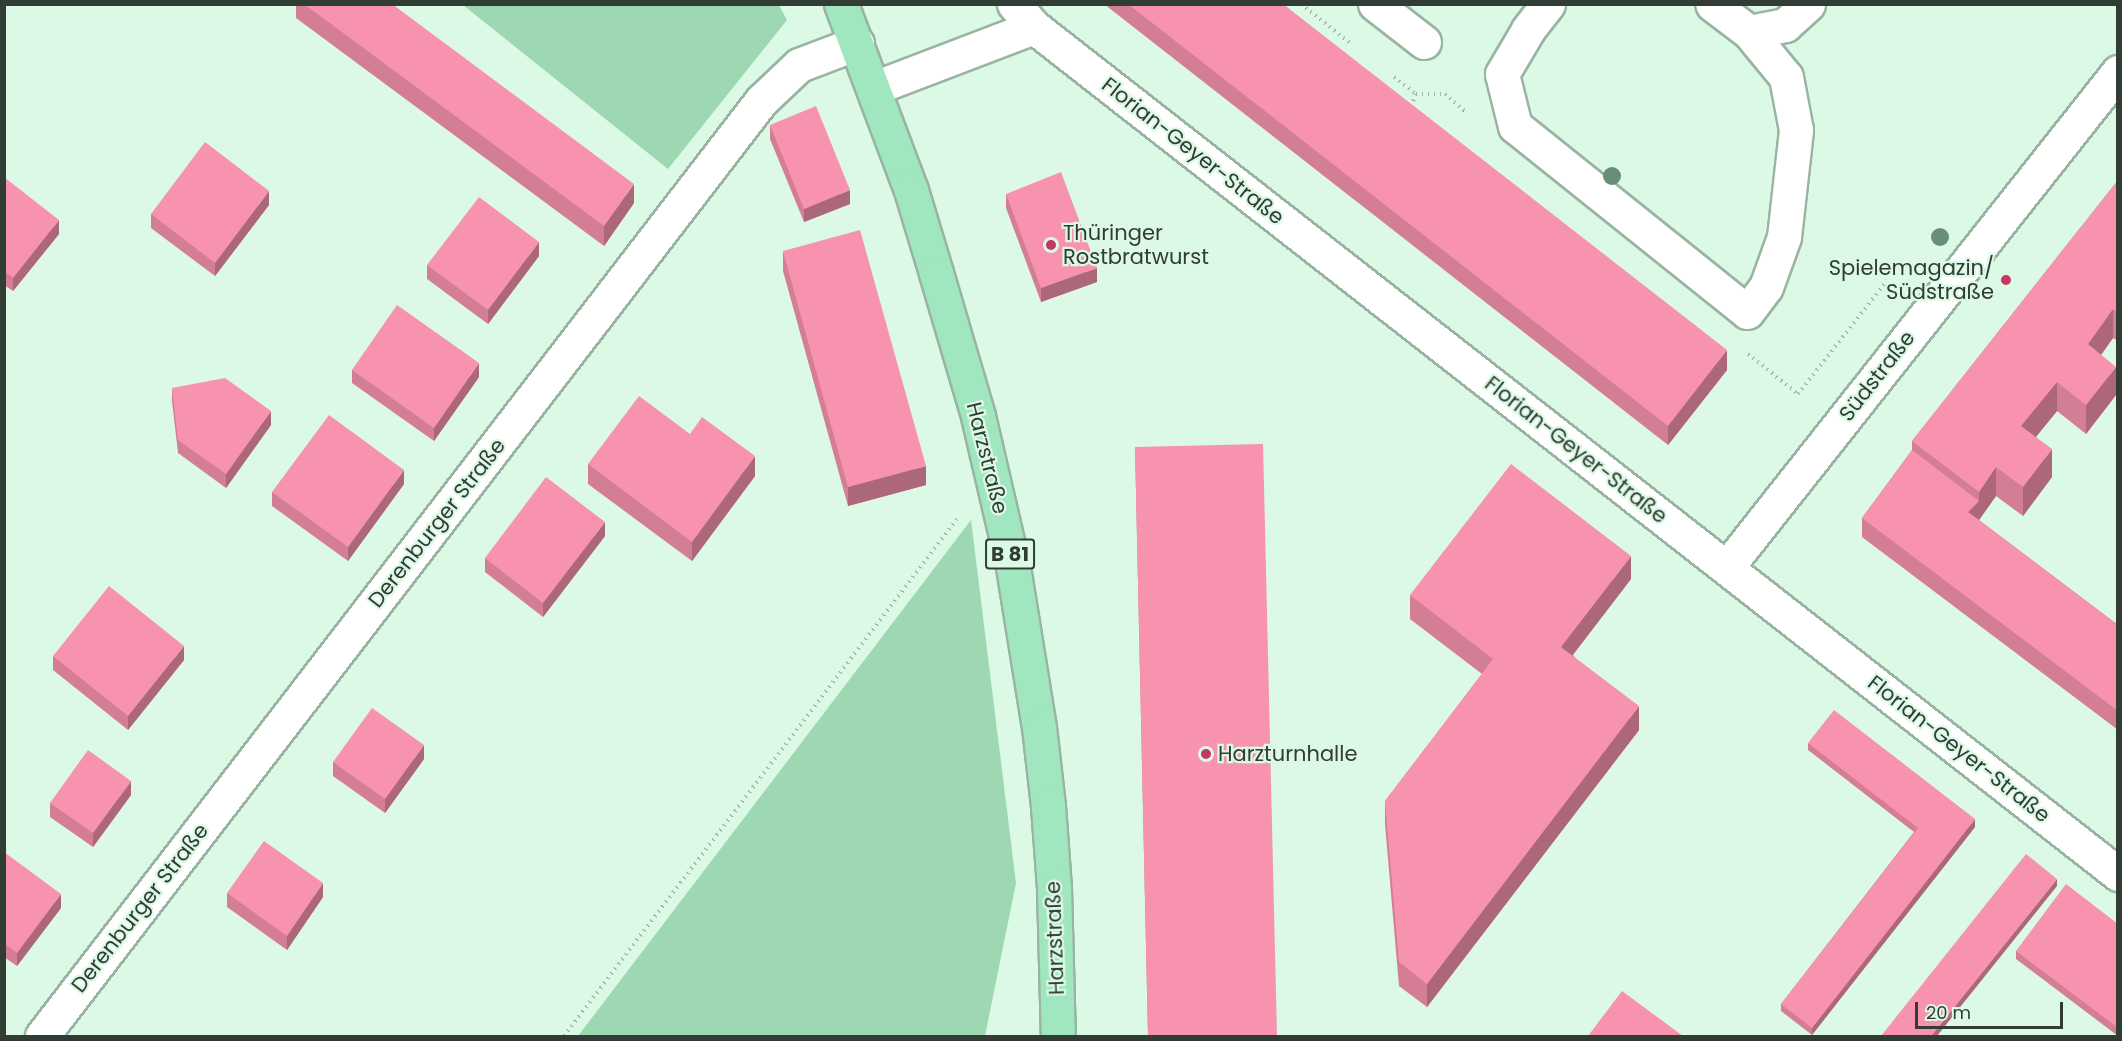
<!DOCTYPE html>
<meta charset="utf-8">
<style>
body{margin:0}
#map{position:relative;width:2122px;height:1041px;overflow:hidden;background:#dcf9e5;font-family:Poppins,sans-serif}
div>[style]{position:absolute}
.green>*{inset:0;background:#9dd8b2}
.path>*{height:4px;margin-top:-2px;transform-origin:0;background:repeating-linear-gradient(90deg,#a2b8a9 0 1.5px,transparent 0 6px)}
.roads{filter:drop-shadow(2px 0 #99b4a2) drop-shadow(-2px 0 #99b4a2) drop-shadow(0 2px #99b4a2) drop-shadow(0 -2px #99b4a2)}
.minor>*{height:33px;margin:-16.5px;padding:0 16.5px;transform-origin:16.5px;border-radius:16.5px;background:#fff}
.major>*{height:33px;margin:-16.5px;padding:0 16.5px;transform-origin:16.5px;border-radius:16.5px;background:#a0e6be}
.trees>*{width:18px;height:18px;margin:-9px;border-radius:50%;background:#688d78}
.wall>*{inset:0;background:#d47e96}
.shaded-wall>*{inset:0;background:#ad677a}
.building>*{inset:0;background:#f793ae}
.dots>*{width:16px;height:16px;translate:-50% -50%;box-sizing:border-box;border:3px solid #dcf9e5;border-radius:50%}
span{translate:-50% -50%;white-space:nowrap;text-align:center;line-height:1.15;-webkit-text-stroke:4.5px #dcf9e5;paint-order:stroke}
.shield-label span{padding:2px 4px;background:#dcf9e5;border:2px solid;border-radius:4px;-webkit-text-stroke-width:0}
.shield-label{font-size:20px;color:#313c35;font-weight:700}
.street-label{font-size:21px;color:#313c35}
.poi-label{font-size:21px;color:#313c35}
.left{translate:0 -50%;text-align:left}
.right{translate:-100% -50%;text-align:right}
.frame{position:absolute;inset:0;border:6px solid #313c35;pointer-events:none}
.scale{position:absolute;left:1915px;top:1002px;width:148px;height:27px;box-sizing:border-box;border:3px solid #313c35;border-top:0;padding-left:8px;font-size:18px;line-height:21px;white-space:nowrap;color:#313c35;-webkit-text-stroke:4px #dcf9e5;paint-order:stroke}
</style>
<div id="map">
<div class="green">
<div style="clip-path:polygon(779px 5px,787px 20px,668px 169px,463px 5px)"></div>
<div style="clip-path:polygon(971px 520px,1016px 883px,985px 1036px,578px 1036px)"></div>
</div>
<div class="path">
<div style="left:1301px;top:4px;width:63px;rotate:38.5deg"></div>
<div style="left:1394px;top:77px;width:28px;rotate:38deg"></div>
<div style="left:1416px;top:94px;width:15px;rotate:113deg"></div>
<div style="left:1416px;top:94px;width:29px"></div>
<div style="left:1445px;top:94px;width:28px;rotate:41deg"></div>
<div style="left:1748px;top:354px;width:64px;rotate:38.7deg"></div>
<div style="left:1798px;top:394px;width:144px;rotate:-51.8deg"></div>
<div style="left:564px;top:1036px;width:649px;rotate:-52.76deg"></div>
</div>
<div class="roads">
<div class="minor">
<div style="left:1014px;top:4px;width:30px;rotate:49deg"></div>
<div style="left:1034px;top:27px;width:1376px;rotate:38deg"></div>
<div style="left:1375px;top:4px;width:62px;rotate:37.8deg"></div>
<div style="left:1548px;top:4px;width:33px;rotate:128deg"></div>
<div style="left:1528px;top:30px;width:51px;rotate:120.6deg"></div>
<div style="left:1502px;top:74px;width:54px;rotate:76deg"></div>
<div style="left:1515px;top:126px;width:297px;rotate:38.7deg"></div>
<div style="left:1747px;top:312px;width:31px;rotate:-53deg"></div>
<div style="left:1766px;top:287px;width:53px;rotate:-70.2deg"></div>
<div style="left:1784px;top:237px;width:108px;rotate:-83.6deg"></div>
<div style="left:1796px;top:130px;width:54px;rotate:-100.7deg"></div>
<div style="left:1786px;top:77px;width:58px;rotate:-129.4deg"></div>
<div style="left:1749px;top:32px;width:46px;rotate:-142.9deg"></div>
<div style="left:1749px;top:32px;width:37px;rotate:-11deg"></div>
<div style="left:1785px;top:25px;width:31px;rotate:-42deg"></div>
<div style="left:874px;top:88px;width:171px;rotate:-20.9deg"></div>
<div style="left:1727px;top:567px;width:631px;rotate:-51.69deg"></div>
<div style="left:42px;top:1036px;width:1179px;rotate:-52.44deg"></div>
<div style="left:761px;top:101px;width:52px;rotate:-43.5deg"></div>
<div style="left:799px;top:65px;width:62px;rotate:-20.8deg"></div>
</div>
<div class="major">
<div style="left:841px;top:4px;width:199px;rotate:69.4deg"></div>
<div style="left:911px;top:190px;width:87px;rotate:73.2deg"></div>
<div style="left:936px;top:273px;width:149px;rotate:73.6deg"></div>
<div style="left:978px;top:416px;width:155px;rotate:76.9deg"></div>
<div style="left:1013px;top:567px;width:162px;rotate:80.8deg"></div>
<div style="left:1039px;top:727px;width:80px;rotate:83.5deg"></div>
<div style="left:1048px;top:806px;width:82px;rotate:85.8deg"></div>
<div style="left:1054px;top:888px;width:148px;rotate:88.5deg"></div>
</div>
</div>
<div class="trees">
<div style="left:1612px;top:176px"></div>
<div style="left:1940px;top:237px"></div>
</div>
<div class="wall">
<div style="clip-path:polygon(296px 4px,392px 4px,634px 203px,604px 246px,296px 18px)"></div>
<div style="clip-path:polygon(1104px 4px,1283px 4px,1727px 370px,1668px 445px)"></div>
<div style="clip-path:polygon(770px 125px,850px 204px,804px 222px,770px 139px)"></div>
<div style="clip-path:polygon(4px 177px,59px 234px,13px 291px,4px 285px)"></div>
<div style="clip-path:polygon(2118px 180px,2118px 341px,2113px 338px,2101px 355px,2116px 395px,2086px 434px,2057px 411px,2036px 437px,2052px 477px,2023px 516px,1996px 496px,1979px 520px,2118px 625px,2118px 730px,1862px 537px,1862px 518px,1912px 450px,1912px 441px)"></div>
<div style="clip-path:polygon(1006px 194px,1097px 282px,1041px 302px,1006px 208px)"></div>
<div style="clip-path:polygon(269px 205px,215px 276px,151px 228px,151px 214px)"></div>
<div style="clip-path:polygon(783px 251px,926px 485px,848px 506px,783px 271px)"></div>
<div style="clip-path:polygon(539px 256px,488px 324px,427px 279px,427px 265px)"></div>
<div style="clip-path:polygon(352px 370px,479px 377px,434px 441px,352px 383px)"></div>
<div style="clip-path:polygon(172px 388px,271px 425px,226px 488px,178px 453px,172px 401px)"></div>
<div style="clip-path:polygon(690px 434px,755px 476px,692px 561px,588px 484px,588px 464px)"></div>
<div style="clip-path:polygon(1135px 447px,1277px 1036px,1148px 1036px)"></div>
<div style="clip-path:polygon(404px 484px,348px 561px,272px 506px,272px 492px)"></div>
<div style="clip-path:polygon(605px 536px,543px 617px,485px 572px,485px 558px)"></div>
<div style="clip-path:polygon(1631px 579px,1573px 655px,1639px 730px,1427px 1007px,1399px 986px,1385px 824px,1385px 801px,1482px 674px,1410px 619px,1410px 595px)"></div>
<div style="clip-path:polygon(53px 656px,184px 660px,128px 730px,53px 670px)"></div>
<div style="clip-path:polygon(1808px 743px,1975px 827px,1812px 1035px,1781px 1011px,1781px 1004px,1914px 832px,1808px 750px)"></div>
<div style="clip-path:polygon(424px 759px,385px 813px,333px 776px,333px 762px)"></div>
<div style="clip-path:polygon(131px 795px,93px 847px,50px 817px,50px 803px)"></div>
<div style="clip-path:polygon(4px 852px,61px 908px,17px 966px,4px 957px)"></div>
<div style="clip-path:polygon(227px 893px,323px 897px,287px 950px,227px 907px)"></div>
<div style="clip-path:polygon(2118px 924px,2118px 1036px,2016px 959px,2016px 951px)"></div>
</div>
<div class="shaded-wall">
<div style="clip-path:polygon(634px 184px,634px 203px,604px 246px,604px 226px)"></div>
<div style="clip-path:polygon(850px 190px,850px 204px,804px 222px,804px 209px)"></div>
<div style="clip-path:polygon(269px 191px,269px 205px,215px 276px,215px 263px)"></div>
<div style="clip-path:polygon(59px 220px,59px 234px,13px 291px,13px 278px)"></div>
<div style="clip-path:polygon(539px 242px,539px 256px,488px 324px,488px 310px)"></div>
<div style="clip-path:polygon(1097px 268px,1097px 282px,1041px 302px,1041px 288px)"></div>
<div style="clip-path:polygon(2113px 309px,2113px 338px,2088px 373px,2088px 344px)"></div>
<div style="clip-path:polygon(1727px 350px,1727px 370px,1668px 445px,1668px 426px)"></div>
<div style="clip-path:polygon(479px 363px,479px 377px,434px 441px,434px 428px)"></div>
<div style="clip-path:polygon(2116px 367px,2116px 395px,2086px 434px,2086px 405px)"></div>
<div style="clip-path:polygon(2057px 382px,2057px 411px,2021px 455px,2021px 426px)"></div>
<div style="clip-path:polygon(271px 411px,271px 425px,226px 488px,226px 474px)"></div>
<div style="clip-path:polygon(2052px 449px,2052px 477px,2023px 516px,2023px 487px)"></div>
<div style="clip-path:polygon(755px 456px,755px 476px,692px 561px,692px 542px)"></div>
<div style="clip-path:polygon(926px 466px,926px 485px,848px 506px,848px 487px)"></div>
<div style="clip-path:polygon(1996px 467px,1996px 496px,1979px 520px,1968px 512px,1979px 501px,1979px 492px)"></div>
<div style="clip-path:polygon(404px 470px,404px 484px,348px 561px,348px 547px)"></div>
<div style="clip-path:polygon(605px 522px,605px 536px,543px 617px,543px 603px)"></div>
<div style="clip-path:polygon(1631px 556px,1631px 579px,1561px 670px,1561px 647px)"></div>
<div style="clip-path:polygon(184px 646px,184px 660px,128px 730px,128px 716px)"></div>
<div style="clip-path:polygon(1639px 706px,1639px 730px,1427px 1007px,1427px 984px)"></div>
<div style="clip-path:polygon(424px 745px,424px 759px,385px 813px,385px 799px)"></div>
<div style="clip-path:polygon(131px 781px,131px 795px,93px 847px,93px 833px)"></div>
<div style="clip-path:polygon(1975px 819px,1975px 827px,1812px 1035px,1812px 1028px)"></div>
<div style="clip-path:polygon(2057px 879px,2057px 886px,1937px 1036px,1931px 1036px)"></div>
<div style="clip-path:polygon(323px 883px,323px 897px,287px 950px,287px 936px)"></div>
<div style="clip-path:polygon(61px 894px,61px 908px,17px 966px,17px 953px)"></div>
</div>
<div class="building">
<div style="clip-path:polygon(304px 4px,392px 4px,634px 184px,604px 226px)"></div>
<div style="clip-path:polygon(1128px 4px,1283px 4px,1727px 350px,1668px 426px)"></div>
<div style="clip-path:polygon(816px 106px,850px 190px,804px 209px,770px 125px)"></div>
<div style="clip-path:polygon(205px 142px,269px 191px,215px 263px,151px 214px)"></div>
<div style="clip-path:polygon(1061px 172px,1097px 268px,1041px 288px,1006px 194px)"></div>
<div style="clip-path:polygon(4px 177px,59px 220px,13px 278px,4px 271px)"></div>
<div style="clip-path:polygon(2118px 180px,2118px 313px,2113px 309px,2088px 344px,2116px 367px,2086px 405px,2057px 382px,2021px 426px,2052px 449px,2023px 487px,1996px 467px,1979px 492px,1912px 441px)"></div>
<div style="clip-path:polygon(479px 197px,539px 242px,488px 310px,427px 265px)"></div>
<div style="clip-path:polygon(860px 230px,926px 466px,848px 487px,783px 251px)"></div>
<div style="clip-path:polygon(397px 305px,479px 363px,434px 428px,352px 370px)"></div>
<div style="clip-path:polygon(225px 378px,271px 411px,226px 474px,178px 440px,172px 388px)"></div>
<div style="clip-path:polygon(639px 396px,690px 434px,702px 417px,755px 456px,692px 542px,588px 464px)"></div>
<div style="clip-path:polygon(329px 415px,404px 470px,348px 547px,272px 492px)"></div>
<div style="clip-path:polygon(1263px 444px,1277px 1036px,1148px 1036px,1135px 447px)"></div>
<div style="clip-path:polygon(1912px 450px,1979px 501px,1968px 512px,2118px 625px,2118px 711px,1862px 518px)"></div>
<div style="clip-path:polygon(1511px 464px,1631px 556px,1561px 647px,1639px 706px,1427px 984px,1399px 962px,1385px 801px,1493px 659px,1410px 595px)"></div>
<div style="clip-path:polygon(546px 477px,605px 522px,543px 603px,485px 558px)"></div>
<div style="clip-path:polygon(109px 586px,184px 646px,128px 716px,53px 656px)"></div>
<div style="clip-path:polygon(372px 708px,424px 745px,385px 799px,333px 762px)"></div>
<div style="clip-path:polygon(1834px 710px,1975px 819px,1812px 1028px,1781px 1004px,1918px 828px,1808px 743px)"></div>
<div style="clip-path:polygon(88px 750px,131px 781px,93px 833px,50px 803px)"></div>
<div style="clip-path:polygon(264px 841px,323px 883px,287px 936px,227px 893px)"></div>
<div style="clip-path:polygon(4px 852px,61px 894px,17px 953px,4px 943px)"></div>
<div style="clip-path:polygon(2026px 854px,2057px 879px,1931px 1036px,1881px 1036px)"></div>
<div style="clip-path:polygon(2066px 884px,2118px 924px,2118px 1028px,2016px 951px)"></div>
<div style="clip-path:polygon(1622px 991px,1683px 1036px,1588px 1036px)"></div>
</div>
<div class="dots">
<div style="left:1051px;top:245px;background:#c23668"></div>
<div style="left:2006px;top:280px;background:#c23668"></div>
<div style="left:1206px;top:754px;background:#c23668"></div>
</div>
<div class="shield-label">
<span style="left:1010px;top:554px">B 81</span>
</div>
<div class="street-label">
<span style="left:1193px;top:151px;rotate:38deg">Florian-Geyer-Straße</span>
<span style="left:1877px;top:376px;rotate:-52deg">Südstraße</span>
<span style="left:1576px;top:450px;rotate:38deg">Florian-Geyer-Straße</span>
<span style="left:987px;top:458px;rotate:76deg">Harzstraße</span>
<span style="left:437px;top:523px;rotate:-52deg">Derenburger Straße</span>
<span style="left:1959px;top:749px;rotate:38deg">Florian-Geyer-Straße</span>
<span style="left:140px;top:908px;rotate:-52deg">Derenburger Straße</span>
<span style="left:1055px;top:938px;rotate:-92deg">Harzstraße</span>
</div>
<div class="poi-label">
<span class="left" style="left:1063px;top:245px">Thüringer<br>Rostbratwurst</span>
<span class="right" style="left:1994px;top:280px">Spielemagazin/<br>Südstraße</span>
<span class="left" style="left:1218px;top:754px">Harzturnhalle</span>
</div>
<div class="frame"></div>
<div class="scale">20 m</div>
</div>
